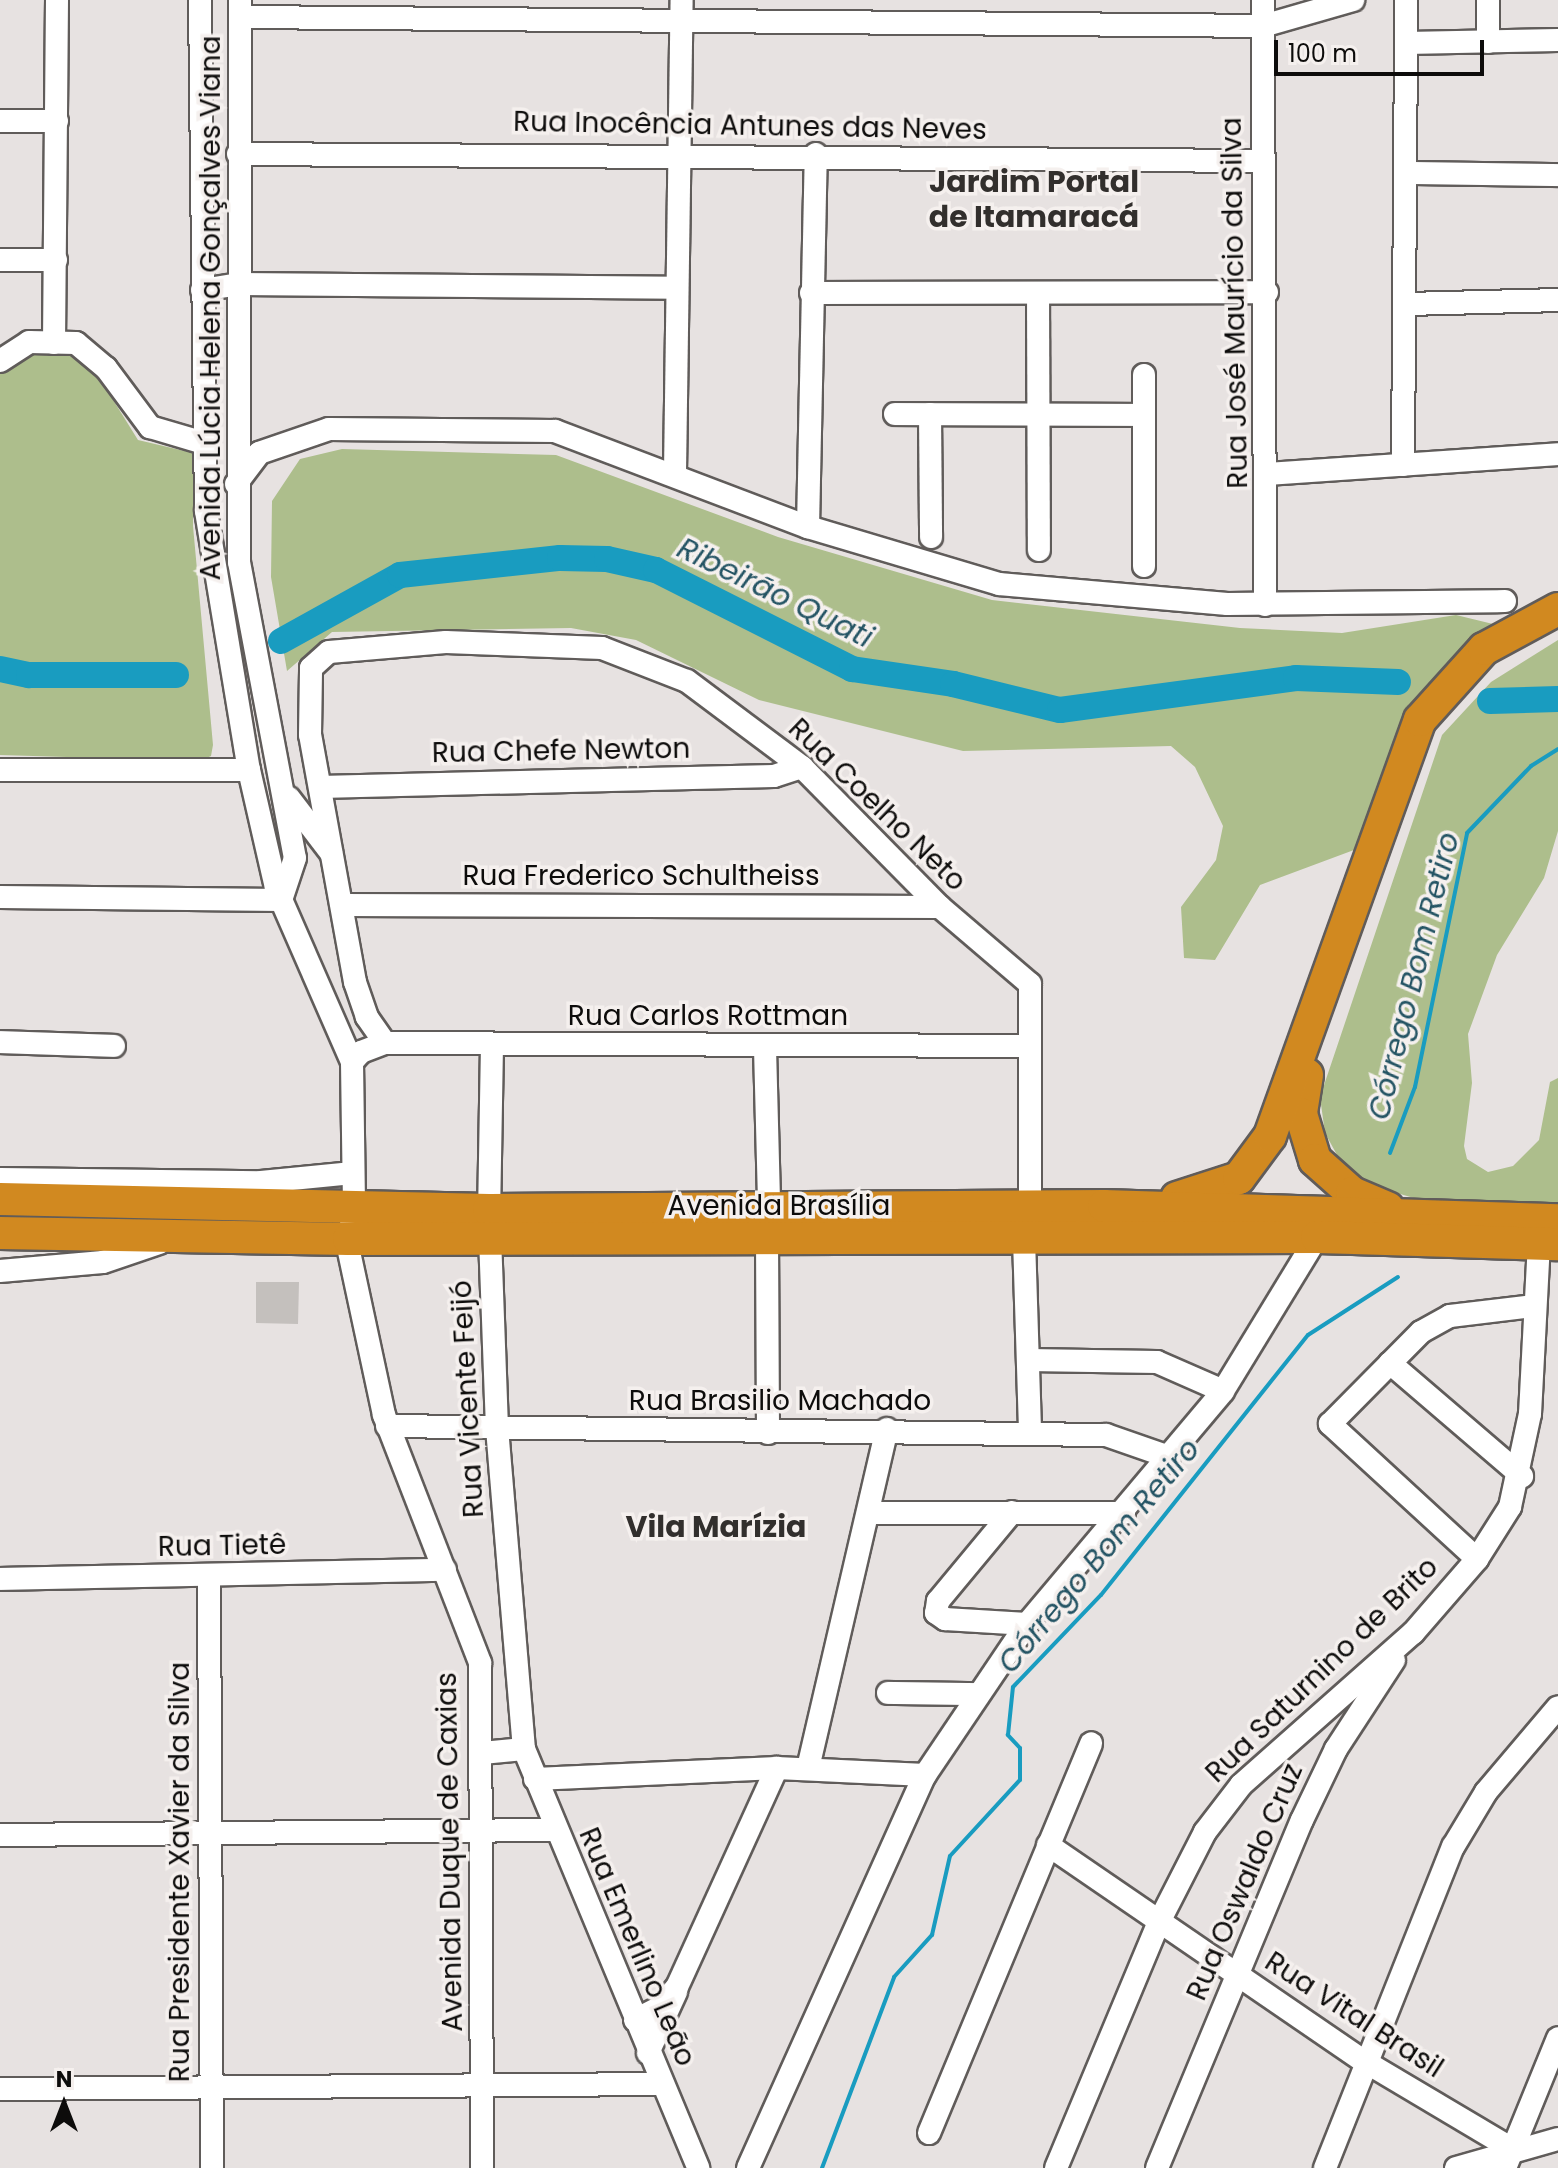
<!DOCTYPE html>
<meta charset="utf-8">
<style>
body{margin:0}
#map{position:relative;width:1558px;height:2168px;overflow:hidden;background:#e7e2e1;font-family:Poppins,sans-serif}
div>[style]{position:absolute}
.green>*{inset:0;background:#adbe8c}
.stream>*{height:4px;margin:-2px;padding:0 2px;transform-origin:2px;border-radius:2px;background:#199cc0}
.river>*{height:26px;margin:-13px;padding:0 13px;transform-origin:13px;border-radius:13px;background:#199cc0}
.building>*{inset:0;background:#c4c0bd}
.roads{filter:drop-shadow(2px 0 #605c5a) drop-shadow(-2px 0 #605c5a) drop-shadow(0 2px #605c5a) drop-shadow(0 -2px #605c5a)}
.minor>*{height:22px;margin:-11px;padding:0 11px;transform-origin:11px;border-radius:11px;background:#fff}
.highway>*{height:32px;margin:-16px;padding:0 16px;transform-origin:16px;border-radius:16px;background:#d18920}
span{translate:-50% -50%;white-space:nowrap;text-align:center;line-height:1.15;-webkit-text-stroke:7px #f5f0ee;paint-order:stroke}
.street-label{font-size:28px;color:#0d0c0b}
.neighbourhood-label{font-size:30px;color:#322f2d;font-weight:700}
.water-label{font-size:30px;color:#245464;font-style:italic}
.north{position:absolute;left:24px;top:2064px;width:80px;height:80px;-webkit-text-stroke:6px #f5f0ee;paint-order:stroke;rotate:0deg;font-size:22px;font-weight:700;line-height:32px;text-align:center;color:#0d0c0b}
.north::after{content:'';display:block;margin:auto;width:28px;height:36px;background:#0d0c0b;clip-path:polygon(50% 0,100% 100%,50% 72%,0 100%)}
.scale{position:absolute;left:1274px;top:40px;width:210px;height:36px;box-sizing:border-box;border:4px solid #0d0c0b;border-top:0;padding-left:10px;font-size:24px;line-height:28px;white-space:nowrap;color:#0d0c0b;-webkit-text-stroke:6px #f5f0ee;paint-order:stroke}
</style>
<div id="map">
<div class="green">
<div style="clip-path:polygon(40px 348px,87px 358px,138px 440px,193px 453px,193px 526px,213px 745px,211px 756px,200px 761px,0 755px,0 372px)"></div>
<div style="clip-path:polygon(342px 449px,556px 455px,778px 537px,992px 600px,1240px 628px,1342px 633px,1456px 615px,1493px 624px,1417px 703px,1362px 847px,1260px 885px,1215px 960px,1184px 958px,1181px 907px,1216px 860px,1223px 826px,1195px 767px,1171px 746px,963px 751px,759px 700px,636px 640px,571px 628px,332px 632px,287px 671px,271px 577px,272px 501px,300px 459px)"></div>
<div style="clip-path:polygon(1558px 640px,1558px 831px,1544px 878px,1497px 955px,1468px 1034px,1472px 1083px,1464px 1146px,1467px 1159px,1488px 1172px,1513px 1166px,1539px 1140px,1550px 1082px,1558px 1078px,1558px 1205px,1448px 1208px,1373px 1186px,1342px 1164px,1325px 1133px,1320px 1097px,1442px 735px,1491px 682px)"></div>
</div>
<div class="stream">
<div style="left:1390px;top:1153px;width:71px;rotate:-69.3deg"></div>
<div style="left:1415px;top:1087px;width:259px;rotate:-78.4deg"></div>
<div style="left:1467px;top:833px;width:93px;rotate:-46.3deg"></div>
<div style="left:1531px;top:766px;width:32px;rotate:-32deg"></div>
<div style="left:822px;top:2168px;width:204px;rotate:-69.3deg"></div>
<div style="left:894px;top:1977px;width:57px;rotate:-47.9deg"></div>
<div style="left:932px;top:1935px;width:81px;rotate:-77.2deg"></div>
<div style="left:950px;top:1856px;width:103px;rotate:-47.4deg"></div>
<div style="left:1020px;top:1780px;width:32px;rotate:-90deg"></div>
<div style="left:1020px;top:1748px;width:18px;rotate:-133deg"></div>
<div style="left:1008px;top:1735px;width:48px;rotate:-84.1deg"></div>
<div style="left:1013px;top:1687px;width:127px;rotate:-46.3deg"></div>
<div style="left:1101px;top:1595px;width:332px;rotate:-51.5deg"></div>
<div style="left:1308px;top:1335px;width:107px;rotate:-32.8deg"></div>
</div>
<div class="river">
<div style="left:281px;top:641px;width:136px;rotate:-29deg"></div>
<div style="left:400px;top:575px;width:161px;rotate:-6.1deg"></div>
<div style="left:560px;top:558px;width:47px;rotate:1.2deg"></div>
<div style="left:607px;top:559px;width:50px;rotate:12.7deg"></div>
<div style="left:656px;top:570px;width:220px;rotate:26.8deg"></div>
<div style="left:852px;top:669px;width:102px;rotate:8.4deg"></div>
<div style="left:953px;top:684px;width:110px;rotate:13.7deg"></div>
<div style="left:1060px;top:710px;width:238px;rotate:-7.7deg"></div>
<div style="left:1296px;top:678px;width:102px;rotate:2.2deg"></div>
<div style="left:0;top:669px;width:30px;rotate:12deg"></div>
<div style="left:29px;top:675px;width:147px"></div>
<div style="left:1490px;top:701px;width:68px;rotate:-1.7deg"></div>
</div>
<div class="building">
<div style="clip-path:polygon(256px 1282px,299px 1282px,298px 1324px,256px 1323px)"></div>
</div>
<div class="roads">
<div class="minor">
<div style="left:200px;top:0;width:511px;rotate:89.33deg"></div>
<div style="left:206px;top:511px;width:263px;rotate:80.6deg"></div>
<div style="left:249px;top:770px;width:121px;rotate:77.1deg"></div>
<div style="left:276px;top:888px;width:190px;rotate:66.4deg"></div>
<div style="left:352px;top:1062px;width:141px;rotate:89.2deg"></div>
<div style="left:354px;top:1203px;width:44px;rotate:97.8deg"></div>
<div style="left:348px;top:1247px;width:172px;rotate:77.9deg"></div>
<div style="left:384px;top:1415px;width:266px;rotate:68.8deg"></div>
<div style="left:480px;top:1663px;width:505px;rotate:89.77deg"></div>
<div style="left:240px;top:0;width:562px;rotate:90.1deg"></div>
<div style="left:239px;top:562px;width:301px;rotate:79.3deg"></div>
<div style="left:295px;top:858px;width:44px;rotate:108.4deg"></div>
<div style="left:1263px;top:0;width:605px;rotate:89.81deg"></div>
<div style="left:1488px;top:0;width:42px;rotate:90deg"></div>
<div style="left:240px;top:17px;width:1023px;rotate:0.5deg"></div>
<div style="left:1263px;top:26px;width:94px;rotate:-16.1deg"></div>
<div style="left:1406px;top:43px;width:152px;rotate:-1.1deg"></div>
<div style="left:0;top:121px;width:57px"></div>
<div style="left:238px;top:154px;width:1024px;rotate:0.39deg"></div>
<div style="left:1407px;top:173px;width:151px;rotate:0.8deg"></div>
<div style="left:0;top:260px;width:56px"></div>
<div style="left:202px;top:290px;width:37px;rotate:-9deg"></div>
<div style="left:239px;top:284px;width:437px;rotate:0.5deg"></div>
<div style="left:811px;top:293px;width:456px;rotate:-0.1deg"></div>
<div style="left:1038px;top:293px;width:257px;rotate:89.8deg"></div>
<div style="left:1407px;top:304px;width:151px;rotate:-1.5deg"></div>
<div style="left:54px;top:343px;width:343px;rotate:-89.5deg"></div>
<div style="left:0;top:361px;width:35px;rotate:-33deg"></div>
<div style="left:29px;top:342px;width:47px;rotate:1.2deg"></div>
<div style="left:76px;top:343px;width:39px;rotate:40deg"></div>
<div style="left:106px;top:368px;width:74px;rotate:53.3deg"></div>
<div style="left:150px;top:427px;width:56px;rotate:16.5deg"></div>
<div style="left:1144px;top:375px;width:191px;rotate:90deg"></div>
<div style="left:895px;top:414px;width:249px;rotate:0.2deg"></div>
<div style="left:930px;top:414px;width:123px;rotate:89.5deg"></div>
<div style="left:1403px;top:465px;width:465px;rotate:-89.6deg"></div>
<div style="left:675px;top:473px;width:473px;rotate:-89.2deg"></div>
<div style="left:1267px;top:474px;width:292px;rotate:-3.9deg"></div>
<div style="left:236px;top:484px;width:39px;rotate:-53deg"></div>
<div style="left:259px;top:453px;width:74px;rotate:-18.9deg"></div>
<div style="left:329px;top:429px;width:226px;rotate:0.5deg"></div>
<div style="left:555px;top:431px;width:271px;rotate:20.8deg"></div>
<div style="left:808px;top:527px;width:199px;rotate:16.6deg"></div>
<div style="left:999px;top:584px;width:229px;rotate:5deg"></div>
<div style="left:1227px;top:604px;width:278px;rotate:-0.6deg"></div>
<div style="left:808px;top:527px;width:373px;rotate:-88.8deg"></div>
<div style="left:0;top:770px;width:249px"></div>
<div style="left:320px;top:787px;width:454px;rotate:-1.4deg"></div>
<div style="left:774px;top:776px;width:29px;rotate:-18deg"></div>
<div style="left:289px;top:798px;width:69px;rotate:52.6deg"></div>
<div style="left:0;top:897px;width:281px;rotate:0.6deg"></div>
<div style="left:342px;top:905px;width:598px;rotate:0.19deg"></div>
<div style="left:0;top:1042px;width:114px;rotate:2deg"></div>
<div style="left:385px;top:1043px;width:32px;rotate:-125deg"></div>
<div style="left:367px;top:1017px;width:37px;rotate:-109deg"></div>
<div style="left:355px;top:982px;width:251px;rotate:-100.3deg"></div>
<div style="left:310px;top:735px;width:67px;rotate:-89.1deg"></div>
<div style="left:311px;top:668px;width:24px;rotate:-42deg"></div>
<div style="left:329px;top:652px;width:117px;rotate:-4.9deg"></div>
<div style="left:446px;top:642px;width:156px;rotate:2.2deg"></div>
<div style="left:602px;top:648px;width:91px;rotate:21.2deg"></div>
<div style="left:687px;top:681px;width:144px;rotate:36.8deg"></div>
<div style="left:802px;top:767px;width:197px;rotate:45.4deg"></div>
<div style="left:940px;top:907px;width:118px;rotate:40.5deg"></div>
<div style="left:1030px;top:984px;width:223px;rotate:90deg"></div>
<div style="left:492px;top:1045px;width:165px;rotate:91deg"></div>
<div style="left:489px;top:1210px;width:218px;rotate:87.9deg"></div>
<div style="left:497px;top:1428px;width:322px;rotate:85.2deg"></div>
<div style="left:524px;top:1749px;width:454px;rotate:67.4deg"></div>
<div style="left:765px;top:1048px;width:157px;rotate:88.5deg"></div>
<div style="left:352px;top:1062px;width:13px;rotate:-48deg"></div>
<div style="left:361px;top:1052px;width:26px;rotate:-21deg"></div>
<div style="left:385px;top:1043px;width:645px;rotate:0.27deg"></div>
<div style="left:0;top:1179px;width:261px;rotate:0.7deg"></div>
<div style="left:261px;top:1182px;width:92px;rotate:-5.6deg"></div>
<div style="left:767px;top:1238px;width:195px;rotate:89.7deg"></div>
<div style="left:1024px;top:1239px;width:194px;rotate:88.2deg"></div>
<div style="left:0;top:1271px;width:103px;rotate:-5deg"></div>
<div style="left:103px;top:1262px;width:59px;rotate:-18.7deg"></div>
<div style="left:1028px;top:1360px;width:129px;rotate:0.9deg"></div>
<div style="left:1157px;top:1362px;width:72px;rotate:23.7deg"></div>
<div style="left:1390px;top:1363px;width:174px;rotate:40.6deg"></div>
<div style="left:387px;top:1426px;width:719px;rotate:0.72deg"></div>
<div style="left:1106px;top:1435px;width:67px;rotate:19.2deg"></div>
<div style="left:1012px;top:1512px;width:116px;rotate:129.7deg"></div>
<div style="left:938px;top:1601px;width:12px;rotate:99deg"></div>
<div style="left:936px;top:1613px;width:11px;rotate:34deg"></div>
<div style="left:945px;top:1619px;width:82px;rotate:3.5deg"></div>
<div style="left:869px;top:1513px;width:255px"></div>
<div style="left:1477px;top:1559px;width:200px;rotate:-137.4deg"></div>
<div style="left:1330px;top:1424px;width:129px;rotate:-45.3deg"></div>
<div style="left:1421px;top:1332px;width:33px;rotate:-29deg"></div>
<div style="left:1450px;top:1316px;width:85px;rotate:-6.8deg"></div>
<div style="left:209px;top:1577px;width:591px;rotate:89.71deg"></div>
<div style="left:0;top:1579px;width:445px;rotate:-1.2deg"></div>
<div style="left:888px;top:1693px;width:87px;rotate:0.7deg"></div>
<div style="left:482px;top:1753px;width:42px;rotate:-5.4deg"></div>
<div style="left:808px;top:1768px;width:348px;rotate:-76.9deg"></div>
<div style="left:535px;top:1779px;width:242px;rotate:-2.6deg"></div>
<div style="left:777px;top:1768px;width:148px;rotate:2.7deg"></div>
<div style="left:0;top:1835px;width:555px;rotate:-0.52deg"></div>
<div style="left:1048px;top:1845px;width:383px;rotate:34.4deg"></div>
<div style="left:1364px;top:2061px;width:172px;rotate:30.7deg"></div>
<div style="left:635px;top:2020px;width:28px;rotate:-27deg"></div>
<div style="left:660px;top:2007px;width:26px;rotate:-50deg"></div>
<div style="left:677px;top:1987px;width:241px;rotate:-65.5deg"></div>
<div style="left:648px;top:2053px;width:67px;rotate:-65.3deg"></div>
<div style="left:0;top:2089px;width:662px;rotate:-0.43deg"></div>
<div style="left:929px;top:2133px;width:422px;rotate:-67.4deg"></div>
<div style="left:748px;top:2168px;width:431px;rotate:-65.8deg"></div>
<div style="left:925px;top:1775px;width:182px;rotate:-56deg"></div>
<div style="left:1027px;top:1624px;width:304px;rotate:-49.9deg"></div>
<div style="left:1223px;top:1391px;width:180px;rotate:-58.6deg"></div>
<div style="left:1056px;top:2168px;width:267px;rotate:-67.3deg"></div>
<div style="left:1159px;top:1922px;width:101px;rotate:-62.9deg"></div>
<div style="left:1205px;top:1832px;width:59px;rotate:-52.5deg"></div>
<div style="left:1241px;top:1785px;width:230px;rotate:-41.5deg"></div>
<div style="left:1413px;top:1633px;width:98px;rotate:-49.1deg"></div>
<div style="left:1477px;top:1559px;width:62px;rotate:-57.6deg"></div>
<div style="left:1510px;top:1507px;width:95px;rotate:-77.9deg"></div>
<div style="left:1530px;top:1414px;width:171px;rotate:-87deg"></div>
<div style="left:1157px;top:2168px;width:377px;rotate:-67.4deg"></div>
<div style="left:1302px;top:1820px;width:79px;rotate:-64.4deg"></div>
<div style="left:1336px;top:1749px;width:106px;rotate:-56.9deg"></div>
<div style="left:1325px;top:2168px;width:346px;rotate:-68.3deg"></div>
<div style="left:1453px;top:1847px;width:64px;rotate:-59deg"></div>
<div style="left:1486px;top:1792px;width:111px;rotate:-49.7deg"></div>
<div style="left:1456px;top:2168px;width:106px;rotate:-15.9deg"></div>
<div style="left:1505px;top:2168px;width:140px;rotate:-67.8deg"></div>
</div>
<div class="highway">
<div style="left:1307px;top:1075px;width:39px;rotate:99deg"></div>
<div style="left:1301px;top:1114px;width:48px;rotate:73.1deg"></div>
<div style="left:1315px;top:1160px;width:50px;rotate:41.7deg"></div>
<div style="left:1352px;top:1193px;width:39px;rotate:23deg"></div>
<div style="left:1177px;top:1198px;width:65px;rotate:-17.9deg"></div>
<div style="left:1239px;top:1178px;width:52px;rotate:-53.6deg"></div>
<div style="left:1270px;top:1136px;width:442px;rotate:-70.2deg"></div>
<div style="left:1420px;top:720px;width:96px;rotate:-48deg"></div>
<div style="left:1484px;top:649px;width:84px;rotate:-28.4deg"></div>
<div style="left:0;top:1199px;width:489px;rotate:1.3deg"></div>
<div style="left:489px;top:1210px;width:615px;rotate:-0.37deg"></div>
<div style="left:1104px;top:1206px;width:454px;rotate:1.8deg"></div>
<div style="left:0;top:1233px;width:349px;rotate:1deg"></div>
<div style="left:349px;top:1239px;width:968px;rotate:-0.12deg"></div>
<div style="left:1317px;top:1237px;width:241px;rotate:1.7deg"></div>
</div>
</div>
<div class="street-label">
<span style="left:750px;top:126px;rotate:1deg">Rua Inocência Antunes das Neves</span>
<span style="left:1235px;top:303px;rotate:-91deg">Rua José Maurício da Silva</span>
<span style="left:211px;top:308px;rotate:-90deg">Avenida Lúcia Helena Gonçalves Viana</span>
<span style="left:561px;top:751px;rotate:-1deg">Rua Chefe Newton</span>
<span style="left:877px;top:805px;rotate:44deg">Rua Coelho Neto</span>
<span style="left:641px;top:876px">Rua Frederico Schultheiss</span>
<span style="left:708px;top:1016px">Rua Carlos Rottman</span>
<span style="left:779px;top:1206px">Avenida Brasília</span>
<span style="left:468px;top:1399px;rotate:-93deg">Rua Vicente Feijó</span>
<span style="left:780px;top:1401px">Rua Brasilio Machado</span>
<span style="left:222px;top:1546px;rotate:-1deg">Rua Tietê</span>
<span style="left:1322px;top:1670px;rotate:-44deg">Rua Saturnino de Brito</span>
<span style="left:450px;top:1852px;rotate:-91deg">Avenida Duque de Caxias</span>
<span style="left:180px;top:1872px;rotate:-90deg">Rua Presidente Xavier da Silva</span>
<span style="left:1245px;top:1882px;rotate:-67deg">Rua Oswaldo Cruz</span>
<span style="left:637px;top:1947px;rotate:67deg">Rua Emerlino Leão</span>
<span style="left:1354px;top:2015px;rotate:33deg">Rua Vital Brasil</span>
</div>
<div class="neighbourhood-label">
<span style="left:1034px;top:199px">Jardim Portal<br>de Itamaracá</span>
<span style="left:716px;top:1527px">Vila Marízia</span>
</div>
<div class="water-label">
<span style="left:775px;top:593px;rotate:26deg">Ribeirão Quati</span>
<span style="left:1414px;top:976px;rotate:-76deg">Córrego Bom Retiro</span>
<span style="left:1099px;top:1556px;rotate:-50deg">Córrego Bom Retiro</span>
</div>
<div class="north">N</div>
<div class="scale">100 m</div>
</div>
